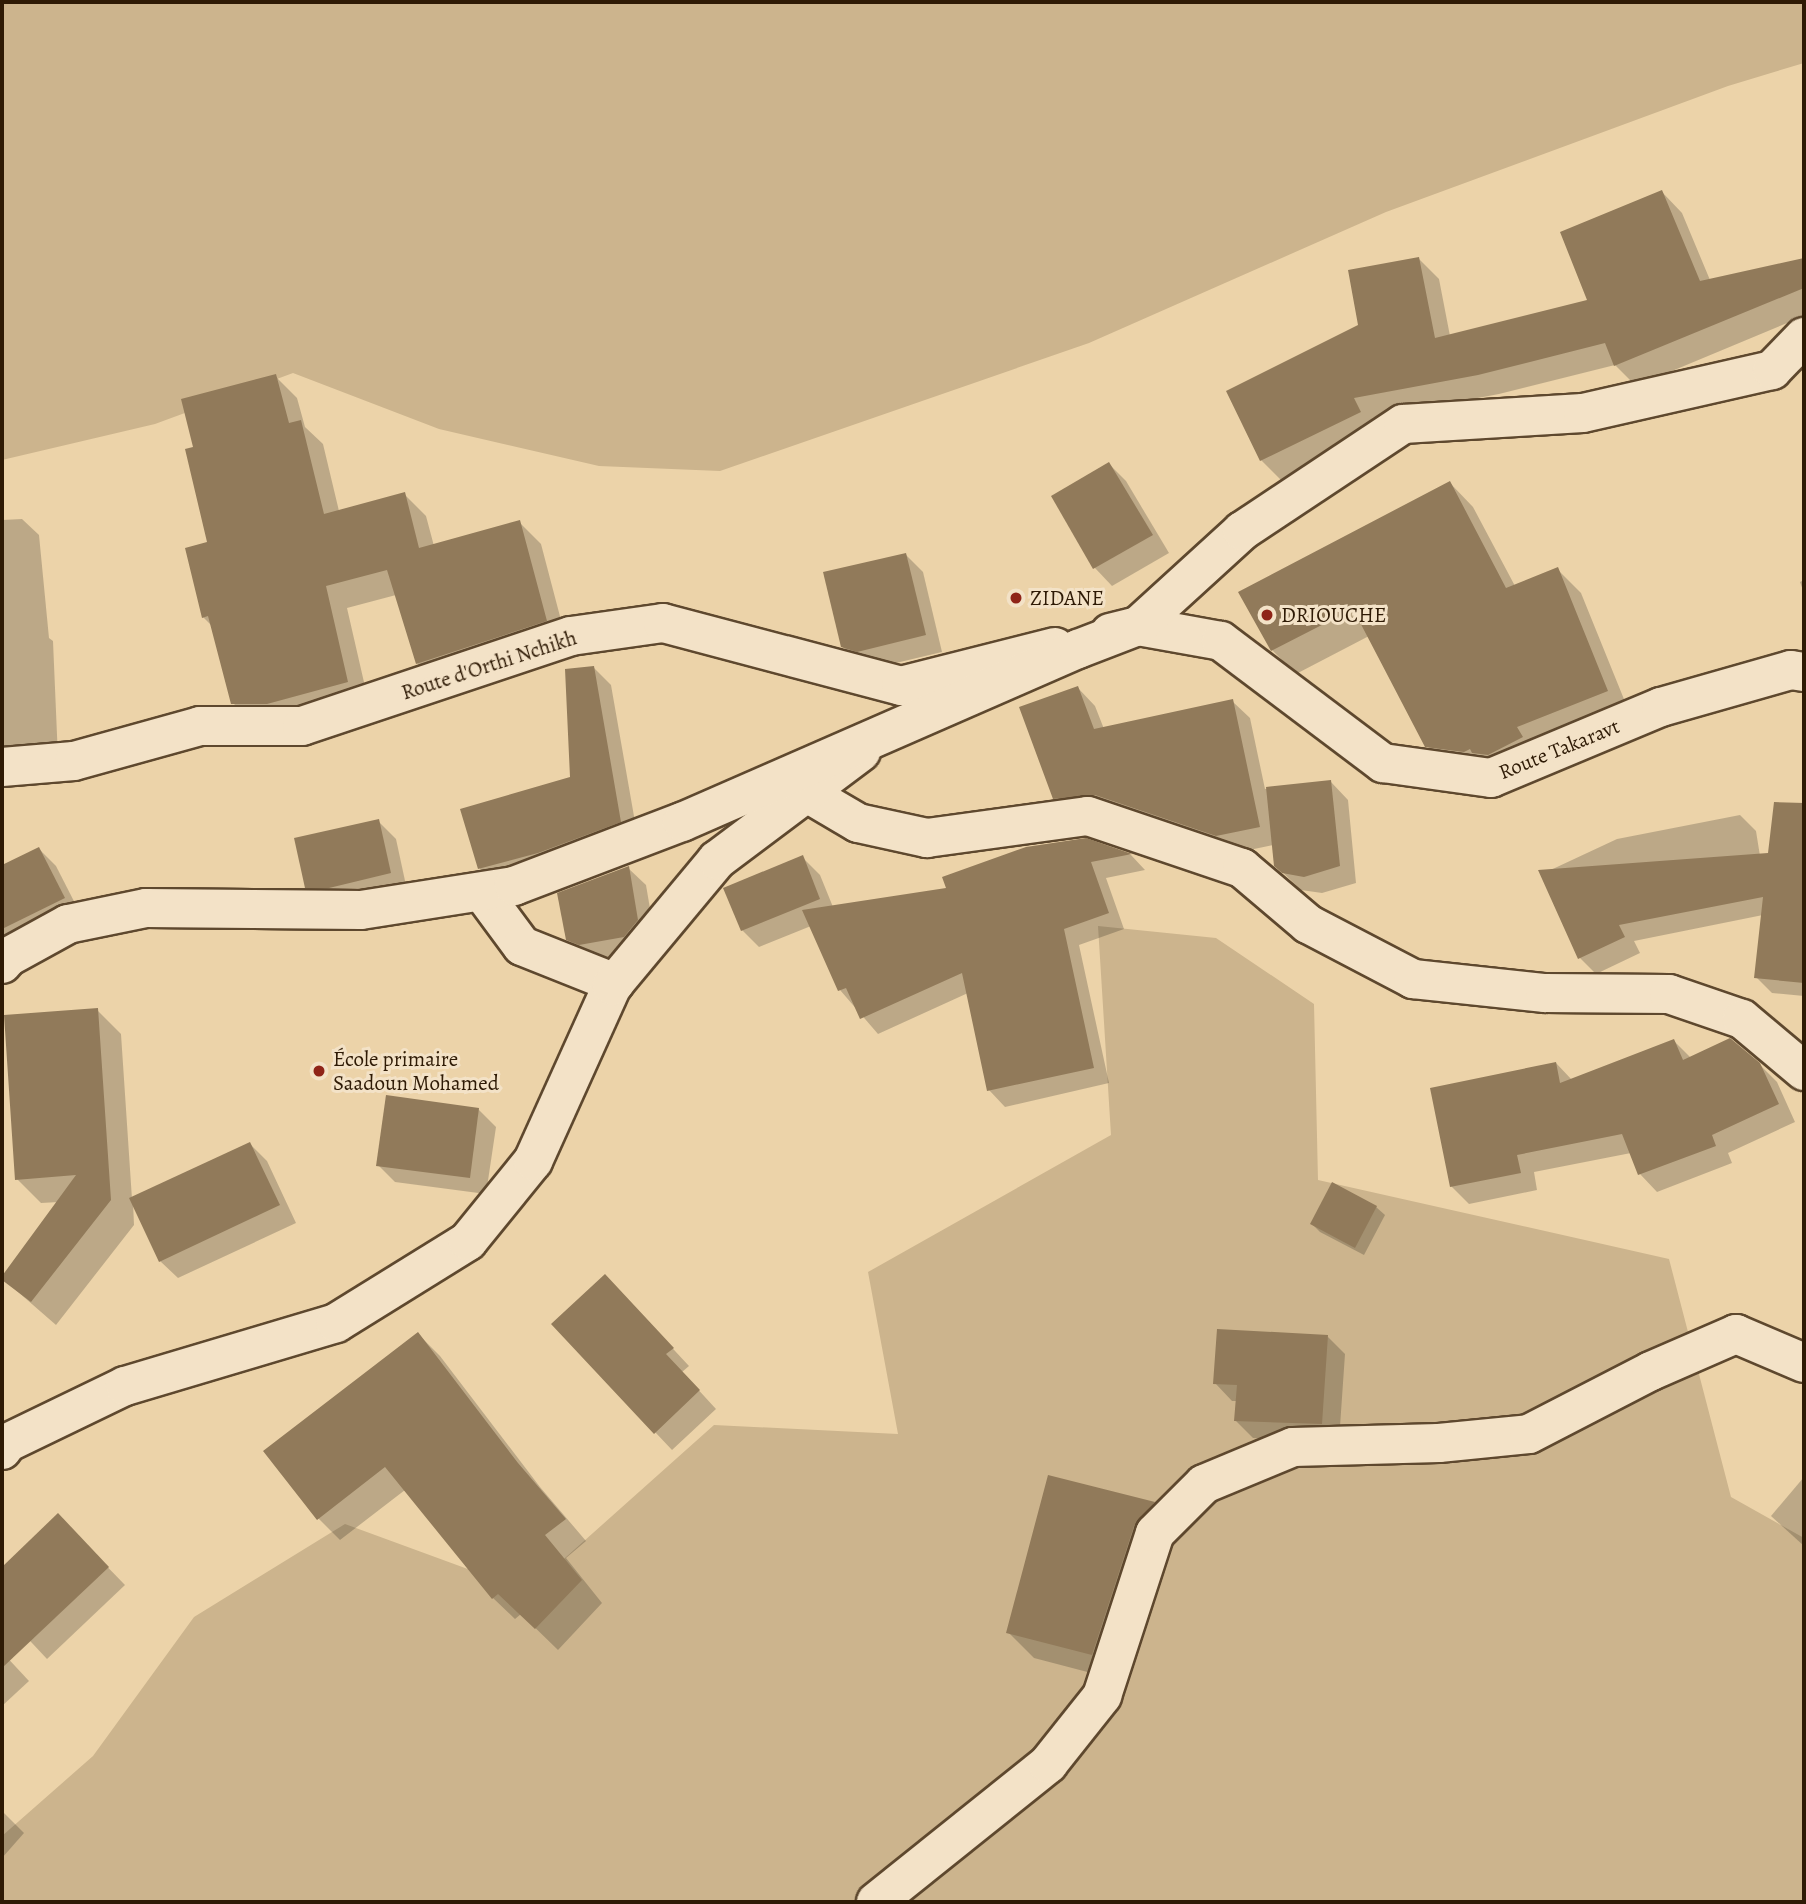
<!DOCTYPE html>
<meta charset="utf-8">
<style>
body{margin:0}
#map{position:relative;width:1806px;height:1904px;overflow:hidden;background:#ecd3a9;font-family:Alegreya,serif}
div>[style]{position:absolute}
.green>*{inset:0;background:#ccb48d}
.shadow>*{inset:0;background:#0003}
.building>*{inset:0;background:#917a5a}
.roads{filter:drop-shadow(2px 0 #5e482e) drop-shadow(-2px 0 #5e482e) drop-shadow(0 2px #5e482e) drop-shadow(0 -2px #5e482e)}
.street>*{height:38px;margin:-19px;padding:0 19px;transform-origin:19px;border-radius:19px;background:#f3e2c7}
.secondary>*{height:38px;margin:-19px;padding:0 19px;transform-origin:19px;border-radius:19px;background:#f3e2c7}
.dots>*{width:19px;height:19px;translate:-50% -50%;box-sizing:border-box;border:4px solid #f3e2c7;border-radius:50%}
span{translate:-50% -50%;white-space:nowrap;text-align:center;line-height:1.15;-webkit-text-stroke:6px #f3e2c7;paint-order:stroke}
.poi-label{font-size:21px;color:#2e1a05}
.left{translate:0 -50%;text-align:left}
.street-label{font-size:21px;color:#2e1a05}
.frame{position:absolute;inset:0;border:4px solid #2e1a05;pointer-events:none}
</style>
<div id="map">
<div class="green">
<div style="clip-path:polygon(2px 2px,1804px 2px,1804px 63px,1728px 86px,1386px 212px,1089px 343px,720px 471px,599px 466px,439px 429px,293px 373px,155px 424px,2px 460px)"></div>
<div style="clip-path:polygon(1098px 926px,1216px 938px,1314px 1004px,1318px 1180px,1669px 1259px,1731px 1497px,1804px 1538px,1804px 1902px,2px 1902px,2px 1836px,93px 1756px,194px 1617px,345px 1524px,528px 1591px,714px 1425px,898px 1434px,868px 1272px,1111px 1135px)"></div>
</div>
<div class="shadow">
<div style="clip-path:polygon(1662px 192px,1682px 213px,1710px 280px,1804px 260px,1804px 316px,1636px 386px,1615px 365px,1499px 394px,1372px 418px,1380px 432px,1281px 480px,1261px 460px,1360px 326px,1419px 259px,1439px 279px,1450px 336px,1590px 301px)"></div>
<div style="clip-path:polygon(275px 376px,297px 398px,305px 427px,323px 444px,339px 511px,404px 494px,426px 516px,434px 546px,519px 522px,541px 544px,567px 643px,439px 685px,417px 663px,396px 595px,347px 608px,369px 704px,255px 725px,233px 703px,212px 626px,203px 617px,209px 543px,195px 448px)"></div>
<div style="clip-path:polygon(1109px 464px,1126px 481px,1169px 553px,1112px 586px,1095px 568px,1053px 496px)"></div>
<div style="clip-path:polygon(1450px 483px,1473px 507px,1515px 586px,1557px 569px,1581px 593px,1630px 714px,1451px 770px,1427px 746px,1369px 636px,1296px 674px,1272px 650px)"></div>
<div style="clip-path:polygon(22px 519px,39px 535px,49px 638px,53px 641px,58px 758px,2px 770px,2px 520px)"></div>
<div style="clip-path:polygon(906px 555px,923px 572px,942px 652px,875px 668px,860px 664px,842px 646px)"></div>
<div style="clip-path:polygon(1804px 580px,1804px 593px,1800px 582px)"></div>
<div style="clip-path:polygon(594px 668px,611px 685px,638px 839px,497px 886px,480px 869px,462px 811px,572px 778px)"></div>
<div style="clip-path:polygon(1078px 688px,1095px 706px,1104px 729px,1232px 701px,1250px 718px,1265px 789px,1331px 782px,1348px 800px,1356px 883px,1322px 893px,1301px 890px,1275px 865px,1273px 845px,1235px 853px,1072px 815px,1054px 798px)"></div>
<div style="clip-path:polygon(1740px 815px,1756px 831px,1760px 856px,1804px 852px,1804px 996px,1772px 993px,1756px 977px,1763px 915px,1634px 941px,1640px 953px,1596px 974px,1580px 958px,1542px 874px,1617px 839px)"></div>
<div style="clip-path:polygon(378px 821px,396px 839px,407px 890px,324px 904px,306px 887px)"></div>
<div style="clip-path:polygon(1086px 840px,1131px 855px,1145px 870px,1106px 878px,1124px 929px,1079px 945px,1109px 1083px,1005px 1107px,989px 1090px,968px 993px,878px 1034px,840px 990px,811px 926px,759px 947px,742px 930px,802px 857px,820px 875px,833px 907px,948px 889px)"></div>
<div style="clip-path:polygon(39px 849px,56px 866px,81px 915px,2px 955px,2px 867px)"></div>
<div style="clip-path:polygon(628px 868px,646px 885px,655px 938px,642px 954px,597px 962px,585px 957px,568px 939px)"></div>
<div style="clip-path:polygon(97px 1010px,121px 1034px,132px 1199px,250px 1144px,267px 1161px,296px 1223px,178px 1278px,160px 1261px,133px 1202px,134px 1225px,56px 1325px,2px 1278px,59px 1202px,41px 1203px,17px 1179px)"></div>
<div style="clip-path:polygon(1674px 1041px,1691px 1058px,1759px 1064px,1777px 1082px,1795px 1122px,1728px 1153px,1732px 1163px,1657px 1192px,1640px 1174px,1631px 1153px,1534px 1172px,1537px 1190px,1469px 1204px,1451px 1186px,1556px 1063px,1572px 1080px)"></div>
<div style="clip-path:polygon(478px 1109px,496px 1127px,486px 1194px,395px 1182px,378px 1165px)"></div>
<div style="clip-path:polygon(1376px 1207px,1385px 1215px,1364px 1255px,1320px 1232px,1312px 1224px)"></div>
<div style="clip-path:polygon(622px 1294px,689px 1366px,682px 1372px,716px 1409px,672px 1450px,655px 1432px)"></div>
<div style="clip-path:polygon(418px 1334px,440px 1356px,540px 1487px,586px 1541px,566px 1558px,602px 1603px,558px 1650px,521px 1614px,515px 1619px,493px 1598px,405px 1490px,340px 1540px,318px 1518px)"></div>
<div style="clip-path:polygon(1328px 1337px,1345px 1354px,1339px 1441px,1253px 1438px,1236px 1421px,1237px 1401px,1232px 1401px,1215px 1383px)"></div>
<div style="clip-path:polygon(1049px 1477px,1154px 1504px,1179px 1529px,1159px 1552px,1118px 1680px,1034px 1658px,1008px 1632px)"></div>
<div style="clip-path:polygon(1804px 1477px,1804px 1546px,1771px 1516px)"></div>
<div style="clip-path:polygon(58px 1516px,125px 1585px,47px 1659px,2px 1611px,2px 1569px)"></div>
<div style="clip-path:polygon(2px 1652px,29px 1681px,2px 1706px)"></div>
<div style="clip-path:polygon(2px 1811px,24px 1833px,2px 1858px)"></div>
</div>
<div class="building">
<div style="clip-path:polygon(1662px 190px,1700px 281px,1804px 258px,1804px 288px,1614px 366px,1605px 343px,1478px 375px,1354px 398px,1361px 412px,1260px 461px,1226px 391px,1358px 325px,1348px 270px,1419px 257px,1435px 338px,1587px 300px,1560px 232px)"></div>
<div style="clip-path:polygon(276px 374px,289px 423px,301px 420px,324px 514px,405px 492px,419px 548px,520px 520px,547px 621px,416px 664px,387px 570px,326px 586px,348px 682px,267px 704px,231px 704px,208px 616px,202px 618px,185px 548px,207px 542px,185px 449px,193px 447px,181px 399px)"></div>
<div style="clip-path:polygon(1109px 462px,1153px 535px,1093px 569px,1051px 496px)"></div>
<div style="clip-path:polygon(1450px 481px,1506px 588px,1558px 567px,1608px 691px,1517px 727px,1523px 737px,1488px 755px,1472px 753px,1470px 749px,1464px 752px,1425px 747px,1353px 609px,1271px 651px,1238px 592px)"></div>
<div style="clip-path:polygon(906px 553px,926px 635px,857px 652px,841px 647px,823px 572px)"></div>
<div style="clip-path:polygon(594px 666px,621px 822px,538px 853px,478px 869px,460px 809px,570px 777px,565px 669px)"></div>
<div style="clip-path:polygon(1078px 686px,1094px 729px,1233px 699px,1260px 827px,1216px 836px,1095px 795px,1053px 799px,1019px 707px)"></div>
<div style="clip-path:polygon(1331px 780px,1340px 866px,1304px 877px,1282px 873px,1274px 866px,1266px 787px)"></div>
<div style="clip-path:polygon(1774px 802px,1804px 803px,1804px 983px,1754px 978px,1763px 897px,1619px 925px,1625px 937px,1578px 959px,1538px 870px,1768px 853px)"></div>
<div style="clip-path:polygon(379px 819px,391px 873px,329px 888px,305px 888px,294px 838px)"></div>
<div style="clip-path:polygon(1086px 838px,1132px 854px,1091px 862px,1109px 913px,1064px 929px,1094px 1068px,987px 1091px,962px 973px,860px 1019px,846px 988px,838px 991px,802px 910px,946px 888px,942px 877px,1026px 847px)"></div>
<div style="clip-path:polygon(39px 847px,65px 898px,2px 929px,2px 865px)"></div>
<div style="clip-path:polygon(803px 855px,820px 899px,741px 931px,723px 888px)"></div>
<div style="clip-path:polygon(629px 866px,638px 920px,624px 937px,579px 945px,566px 940px,557px 893px)"></div>
<div style="clip-path:polygon(98px 1008px,111px 1200px,31px 1302px,2px 1280px,2px 1276px,76px 1175px,15px 1180px,4px 1015px)"></div>
<div style="clip-path:polygon(1730px 1038px,1760px 1063px,1779px 1104px,1712px 1135px,1716px 1146px,1638px 1175px,1622px 1134px,1517px 1155px,1521px 1173px,1450px 1187px,1430px 1088px,1556px 1062px,1560px 1083px,1674px 1039px,1683px 1060px)"></div>
<div style="clip-path:polygon(386px 1095px,479px 1108px,470px 1178px,376px 1166px)"></div>
<div style="clip-path:polygon(250px 1142px,280px 1205px,159px 1262px,129px 1198px)"></div>
<div style="clip-path:polygon(1332px 1182px,1377px 1206px,1355px 1248px,1310px 1224px)"></div>
<div style="clip-path:polygon(605px 1274px,674px 1348px,666px 1354px,700px 1390px,654px 1434px,551px 1324px)"></div>
<div style="clip-path:polygon(1217px 1329px,1328px 1335px,1322px 1424px,1234px 1421px,1237px 1385px,1213px 1384px)"></div>
<div style="clip-path:polygon(418px 1332px,518px 1463px,566px 1519px,545px 1535px,582px 1580px,535px 1629px,498px 1594px,492px 1599px,385px 1467px,317px 1520px,263px 1451px)"></div>
<div style="clip-path:polygon(1048px 1475px,1155px 1502px,1134px 1526px,1092px 1655px,1006px 1633px)"></div>
<div style="clip-path:polygon(58px 1513px,109px 1567px,2px 1668px,2px 1567px)"></div>
</div>
<div class="roads">
<div class="street">
<div style="left:1110px;top:633px;width:29px;rotate:-14deg"></div>
<div style="left:1138px;top:626px;width:84px;rotate:10.2deg"></div>
<div style="left:1221px;top:641px;width:203px;rotate:37deg"></div>
<div style="left:1383px;top:763px;width:109px;rotate:7.9deg"></div>
<div style="left:1491px;top:778px;width:184px;rotate:-22.7deg"></div>
<div style="left:1661px;top:707px;width:135px;rotate:-15.9deg"></div>
<div style="left:1791px;top:670px;width:13px;rotate:9deg"></div>
<div style="left:2px;top:767px;width:72px;rotate:-4.8deg"></div>
<div style="left:74px;top:761px;width:131px;rotate:-15.5deg"></div>
<div style="left:200px;top:726px;width:102px"></div>
<div style="left:302px;top:726px;width:284px;rotate:-18.5deg"></div>
<div style="left:571px;top:636px;width:93px;rotate:-8deg"></div>
<div style="left:663px;top:623px;width:246px;rotate:14.8deg"></div>
<div style="left:901px;top:686px;width:159px;rotate:-14.2deg"></div>
<div style="left:807px;top:793px;width:59px;rotate:30.5deg"></div>
<div style="left:858px;top:823px;width:71px;rotate:12.3deg"></div>
<div style="left:927px;top:838px;width:162px;rotate:-7.8deg"></div>
<div style="left:1088px;top:816px;width:163px;rotate:18.7deg"></div>
<div style="left:1242px;top:868px;width:87px;rotate:40.3deg"></div>
<div style="left:1308px;top:924px;width:119px;rotate:27.6deg"></div>
<div style="left:1413px;top:979px;width:133px;rotate:6.1deg"></div>
<div style="left:1545px;top:993px;width:124px;rotate:0.5deg"></div>
<div style="left:1669px;top:994px;width:77px;rotate:18.9deg"></div>
<div style="left:1742px;top:1019px;width:81px;rotate:40deg"></div>
<div style="left:482px;top:892px;width:67px;rotate:53.5deg"></div>
<div style="left:522px;top:946px;width:100px;rotate:21.7deg"></div>
<div style="left:2px;top:1450px;width:9px;rotate:-54deg"></div>
<div style="left:7px;top:1443px;width:131px;rotate:-25.8deg"></div>
<div style="left:125px;top:1386px;width:220px;rotate:-16.6deg"></div>
<div style="left:336px;top:1323px;width:155px;rotate:-31.8deg"></div>
<div style="left:468px;top:1241px;width:103px;rotate:-50.9deg"></div>
<div style="left:533px;top:1161px;width:192px;rotate:-65.7deg"></div>
<div style="left:612px;top:986px;width:164px;rotate:-50.2deg"></div>
<div style="left:717px;top:860px;width:180px;rotate:-36.9deg"></div>
<div style="left:876px;top:1902px;width:221px;rotate:-38.7deg"></div>
<div style="left:1048px;top:1764px;width:87px;rotate:-51.5deg"></div>
<div style="left:1102px;top:1696px;width:171px;rotate:-72deg"></div>
<div style="left:1155px;top:1533px;width:69px;rotate:-45deg"></div>
<div style="left:1204px;top:1484px;width:96px;rotate:-22.6deg"></div>
<div style="left:1293px;top:1447px;width:146px;rotate:-1.6deg"></div>
<div style="left:1439px;top:1443px;width:90px;rotate:-5.7deg"></div>
<div style="left:1529px;top:1434px;width:137px;rotate:-27.3deg"></div>
<div style="left:1651px;top:1371px;width:93px;rotate:-23.5deg"></div>
<div style="left:1736px;top:1334px;width:74px;rotate:23.1deg"></div>
</div>
<div class="secondary">
<div style="left:2px;top:964px;width:9px;rotate:-49deg"></div>
<div style="left:8px;top:957px;width:68px;rotate:-28.8deg"></div>
<div style="left:68px;top:924px;width:80px;rotate:-11.6deg"></div>
<div style="left:146px;top:908px;width:215px;rotate:0.5deg"></div>
<div style="left:361px;top:910px;width:155px;rotate:-8.9deg"></div>
<div style="left:514px;top:886px;width:180px;rotate:-20.9deg"></div>
<div style="left:682px;top:822px;width:432px;rotate:-23.6deg"></div>
<div style="left:1078px;top:649px;width:64px;rotate:-21deg"></div>
<div style="left:1138px;top:626px;width:141px;rotate:-42.4deg"></div>
<div style="left:1242px;top:531px;width:193px;rotate:-33.6deg"></div>
<div style="left:1403px;top:424px;width:180px;rotate:-3.5deg"></div>
<div style="left:1583px;top:413px;width:194px;rotate:-12.8deg"></div>
<div style="left:1772px;top:370px;width:46px;rotate:-45.9deg"></div>
</div>
</div>
<div class="dots">
<div style="left:1016px;top:598px;background:#8f2418"></div>
<div style="left:1267px;top:615px;background:#8f2418"></div>
<div style="left:319px;top:1071px;background:#8f2418"></div>
</div>
<div class="poi-label">
<span class="left" style="left:1030px;top:598px">ZIDANE</span>
<span class="left" style="left:1281px;top:615px">DRIOUCHE</span>
<span class="left" style="left:333px;top:1071px">École primaire<br>Saadoun Mohamed</span>
</div>
<div class="street-label">
<span style="left:489px;top:665px;rotate:-18deg">Route d'Orthi Nchikh</span>
<span style="left:1559px;top:749px;rotate:-22deg">Route Takaravt</span>
</div>
<div class="frame"></div>
</div>
